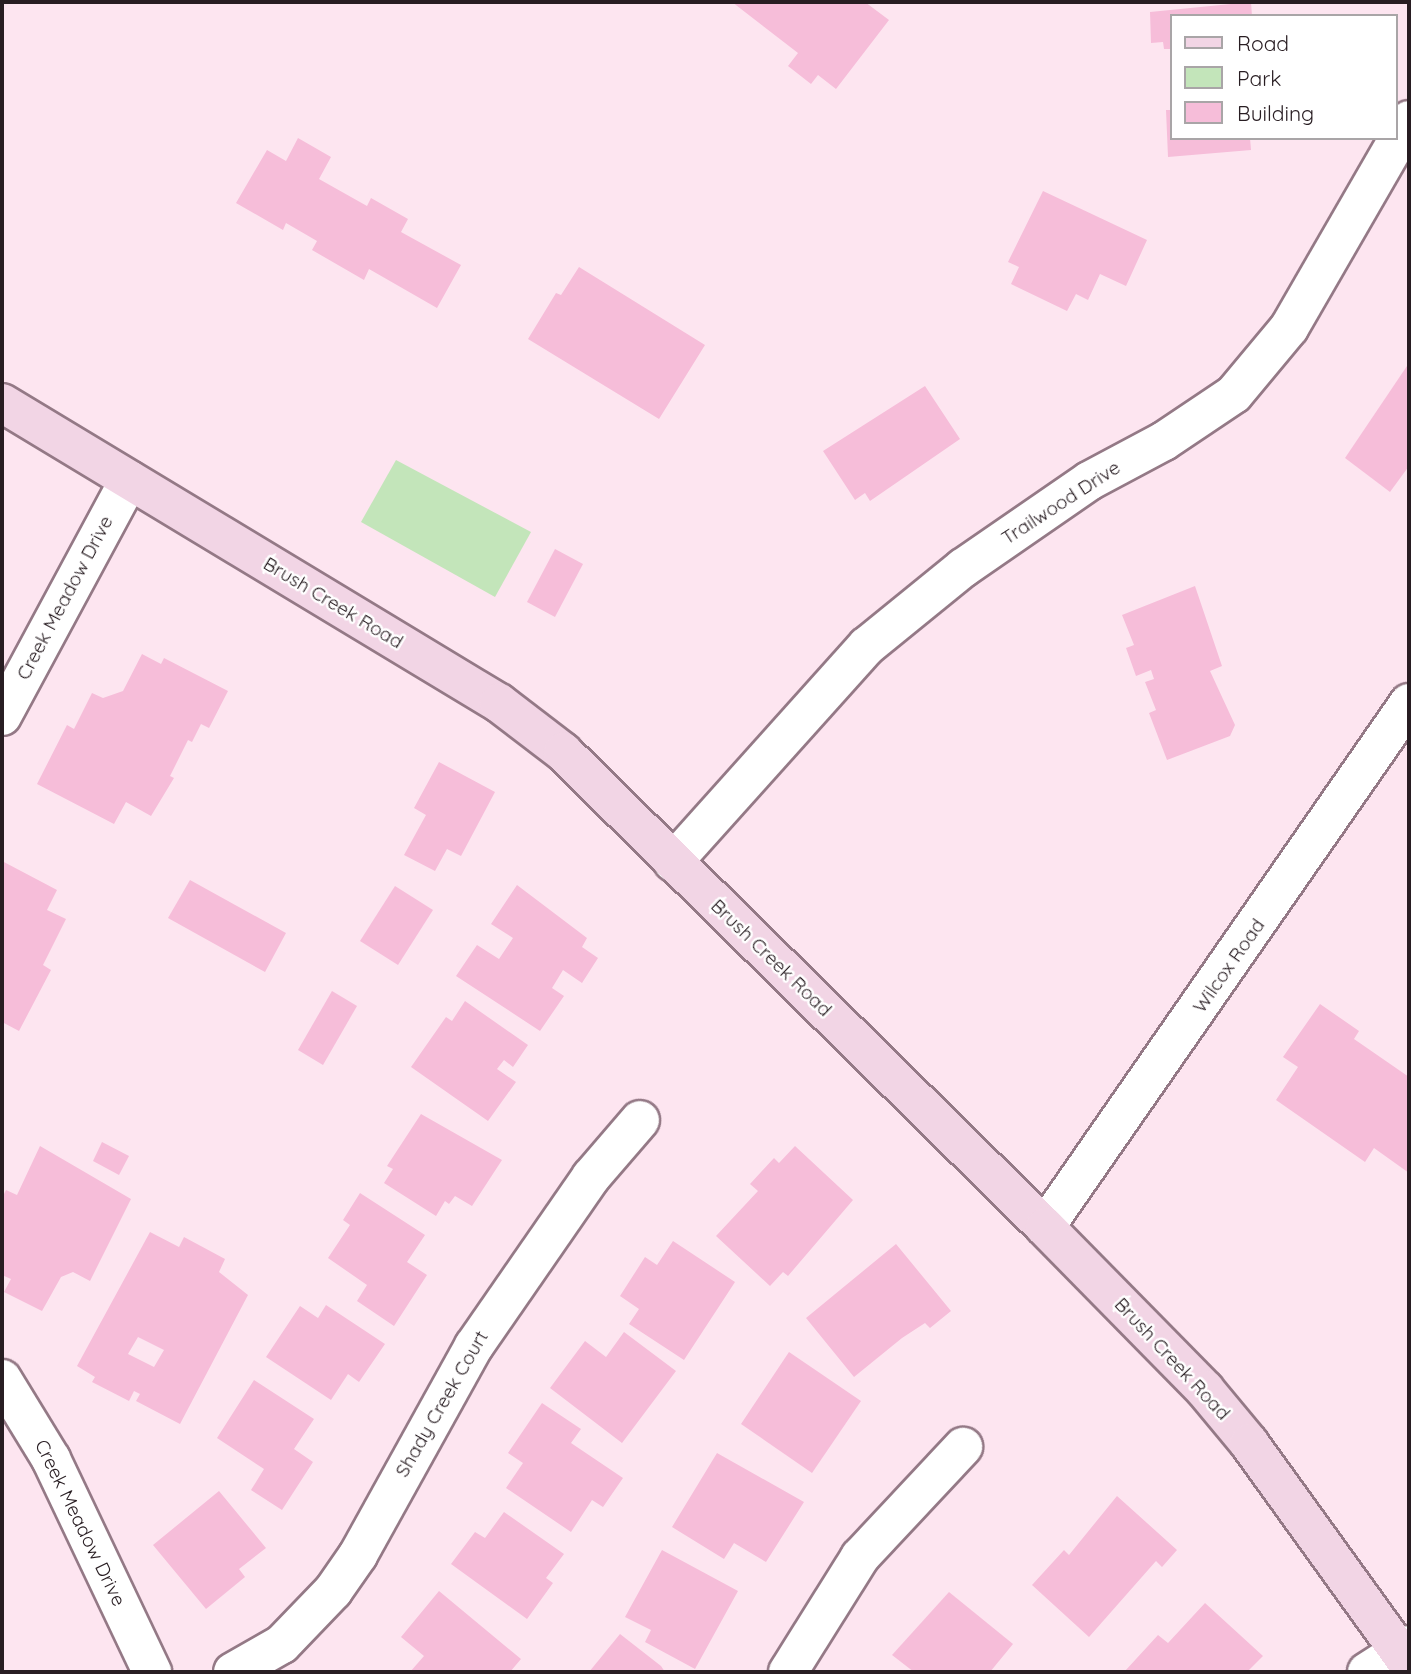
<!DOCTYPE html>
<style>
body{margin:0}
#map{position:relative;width:1411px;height:1674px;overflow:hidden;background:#fde5f0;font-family:Quicksand,sans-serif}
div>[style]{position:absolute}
.green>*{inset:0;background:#c3e5ba}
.building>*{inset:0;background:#f6bdd9}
.roads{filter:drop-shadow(2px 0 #947986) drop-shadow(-2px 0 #947986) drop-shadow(0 2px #947986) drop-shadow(0 -2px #947986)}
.street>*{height:38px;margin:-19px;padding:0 19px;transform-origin:19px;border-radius:19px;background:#fff}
.secondary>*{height:38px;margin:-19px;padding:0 19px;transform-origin:19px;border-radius:19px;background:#f2d5e5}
span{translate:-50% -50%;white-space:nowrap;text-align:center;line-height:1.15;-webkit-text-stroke:5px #fff;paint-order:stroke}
.street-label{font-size:19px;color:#281d22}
.frame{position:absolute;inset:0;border:4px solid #281d22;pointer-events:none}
.legend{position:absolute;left:1170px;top:14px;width:228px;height:126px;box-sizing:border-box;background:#fff;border:2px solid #a9a5a7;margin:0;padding:9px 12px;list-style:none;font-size:21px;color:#281d22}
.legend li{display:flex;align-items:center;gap:14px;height:35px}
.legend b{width:35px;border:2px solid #a9a5a7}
</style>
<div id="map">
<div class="green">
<div style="clip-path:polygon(396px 460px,531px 532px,495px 597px,361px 522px)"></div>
</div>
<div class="building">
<div style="clip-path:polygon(732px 2px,865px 2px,889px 20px,836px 89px,818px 75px,811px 84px,788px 66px,798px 53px)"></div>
<div style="clip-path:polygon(1251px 2px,1252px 16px,1171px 16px,1171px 49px,1164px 49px,1163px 42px,1151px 43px,1150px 12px)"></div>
<div style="clip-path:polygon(1166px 110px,1171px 110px,1171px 138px,1250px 138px,1251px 150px,1168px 157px)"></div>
<div style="clip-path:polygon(298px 138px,331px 157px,319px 179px,367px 206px,371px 198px,408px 219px,401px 232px,461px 265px,437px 308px,369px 269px,364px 280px,312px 250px,317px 241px,286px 223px,283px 230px,236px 203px,267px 150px,286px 161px)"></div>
<div style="clip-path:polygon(1043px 191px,1147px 240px,1126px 286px,1100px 274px,1088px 300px,1076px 294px,1067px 311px,1011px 284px,1019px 267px,1008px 262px)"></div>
<div style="clip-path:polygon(579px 267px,705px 345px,659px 419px,528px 339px,556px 293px,561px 295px)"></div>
<div style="clip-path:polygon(1409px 363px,1409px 466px,1390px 492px,1345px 458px)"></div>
<div style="clip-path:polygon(925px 386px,960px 439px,870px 501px,865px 493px,855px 500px,823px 451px)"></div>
<div style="clip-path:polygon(555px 549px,583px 564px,555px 617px,527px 602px)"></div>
<div style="clip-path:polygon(1195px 586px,1222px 666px,1210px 671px,1235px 725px,1230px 736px,1167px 760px,1149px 713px,1156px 710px,1145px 682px,1154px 679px,1151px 670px,1136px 676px,1126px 648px,1134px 645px,1122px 615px)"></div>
<div style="clip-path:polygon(142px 654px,161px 664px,164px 658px,228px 691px,209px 728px,201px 724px,192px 742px,188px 740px,170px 776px,174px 778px,151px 816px,126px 802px,114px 824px,37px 784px,67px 725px,74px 729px,92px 693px,103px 698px,123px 691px)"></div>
<div style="clip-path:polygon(439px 762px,495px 792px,461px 856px,447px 849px,435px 871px,404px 855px,426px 815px,414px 808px)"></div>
<div style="clip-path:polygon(2px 861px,57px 890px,47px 910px,66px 919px,43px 965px,51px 970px,19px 1031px,2px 1022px)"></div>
<div style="clip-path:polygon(190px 880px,286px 933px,265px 972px,168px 918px)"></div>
<div style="clip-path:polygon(517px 885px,587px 938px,582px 947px,598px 958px,582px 983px,563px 970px,552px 988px,564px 996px,540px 1031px,456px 976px,477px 945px,499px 959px,513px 938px,491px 924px)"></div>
<div style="clip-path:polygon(395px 886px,433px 910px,398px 965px,360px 941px)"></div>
<div style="clip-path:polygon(332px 991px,357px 1006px,323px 1065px,298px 1050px)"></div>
<div style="clip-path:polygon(465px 1001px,528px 1045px,513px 1067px,504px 1060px,497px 1069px,516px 1082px,488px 1121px,411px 1067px,446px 1017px,452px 1021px)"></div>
<div style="clip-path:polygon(1320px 1004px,1359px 1031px,1354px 1039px,1409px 1077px,1409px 1173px,1374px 1148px,1365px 1162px,1276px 1100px,1298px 1067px,1283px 1057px)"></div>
<div style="clip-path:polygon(421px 1114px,502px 1160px,472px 1206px,455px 1196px,449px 1204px,445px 1201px,436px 1216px,384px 1183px,393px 1169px,387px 1166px)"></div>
<div style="clip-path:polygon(102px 1142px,129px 1156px,119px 1175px,93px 1161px)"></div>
<div style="clip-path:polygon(40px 1146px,131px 1199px,90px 1281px,73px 1272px,61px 1277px,42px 1311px,4px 1292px,11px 1279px,2px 1275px,2px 1198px,6px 1190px,17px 1195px)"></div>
<div style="clip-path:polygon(795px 1146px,853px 1200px,788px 1276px,783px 1272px,770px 1286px,716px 1236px,758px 1191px,750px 1184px,774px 1158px,779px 1163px)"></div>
<div style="clip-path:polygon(360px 1193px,425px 1235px,407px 1262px,427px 1275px,394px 1326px,357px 1301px,367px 1285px,328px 1258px,350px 1225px,343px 1220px)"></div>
<div style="clip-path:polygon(evenodd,150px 1232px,179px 1247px,184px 1237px,225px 1259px,219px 1272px,248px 1295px,180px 1424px,136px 1401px,140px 1394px,134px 1391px,129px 1401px,92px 1382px,95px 1377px,77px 1366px,150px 1232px,138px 1337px,164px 1350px,154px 1367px,128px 1354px,138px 1337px)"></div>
<div style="clip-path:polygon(673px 1241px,735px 1282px,684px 1360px,629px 1324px,639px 1309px,620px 1296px,645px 1257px,657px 1265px)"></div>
<div style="clip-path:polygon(896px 1244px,951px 1311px,930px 1328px,925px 1323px,902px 1338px,854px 1377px,806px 1318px)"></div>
<div style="clip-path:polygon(326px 1305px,385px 1344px,359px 1382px,348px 1374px,331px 1400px,266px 1357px,300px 1306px,318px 1318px)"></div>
<div style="clip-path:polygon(624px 1332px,676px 1371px,622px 1443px,550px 1388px,585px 1341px,606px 1357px)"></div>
<div style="clip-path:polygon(789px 1352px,861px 1401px,812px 1473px,741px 1424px)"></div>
<div style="clip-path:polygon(254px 1380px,314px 1419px,294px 1449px,313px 1462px,282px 1510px,251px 1490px,264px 1469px,217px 1438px)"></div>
<div style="clip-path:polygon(542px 1403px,581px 1429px,571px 1443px,623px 1478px,603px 1507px,592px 1500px,571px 1532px,506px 1488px,523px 1463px,508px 1453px)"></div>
<div style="clip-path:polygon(717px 1453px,804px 1502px,766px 1562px,734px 1543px,724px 1559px,672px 1527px)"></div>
<div style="clip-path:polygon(219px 1491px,266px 1548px,239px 1569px,245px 1577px,206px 1609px,153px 1545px)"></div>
<div style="clip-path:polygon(1117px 1496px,1177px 1550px,1162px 1567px,1156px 1561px,1089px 1637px,1032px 1585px,1064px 1550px,1069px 1555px)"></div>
<div style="clip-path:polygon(504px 1512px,564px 1554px,546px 1578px,553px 1583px,527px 1619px,451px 1564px,475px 1532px,485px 1538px)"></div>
<div style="clip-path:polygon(662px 1550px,738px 1591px,695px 1669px,645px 1642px,651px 1630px,625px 1617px)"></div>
<div style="clip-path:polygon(439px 1591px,521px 1659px,510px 1672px,410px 1672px,424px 1656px,401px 1637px)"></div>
<div style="clip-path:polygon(949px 1592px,1013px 1644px,990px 1672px,914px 1672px,892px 1655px)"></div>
<div style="clip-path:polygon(1205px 1603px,1263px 1656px,1247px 1672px,1125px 1671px,1158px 1635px,1168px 1643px)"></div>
<div style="clip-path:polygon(620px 1634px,661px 1666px,665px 1672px,589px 1672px)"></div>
</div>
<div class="roads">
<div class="street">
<div style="left:2px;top:716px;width:268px;rotate:-61.7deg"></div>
<div style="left:673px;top:862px;width:290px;rotate:-48.1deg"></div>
<div style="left:867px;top:646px;width:124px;rotate:-39.1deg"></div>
<div style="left:963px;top:568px;width:153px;rotate:-34.6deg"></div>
<div style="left:1089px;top:481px;width:85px;rotate:-28.1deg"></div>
<div style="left:1164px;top:441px;width:84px;rotate:-33.9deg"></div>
<div style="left:1234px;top:394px;width:86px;rotate:-50.2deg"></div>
<div style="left:1289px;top:328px;width:240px;rotate:-60deg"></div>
<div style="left:1045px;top:1227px;width:638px;rotate:-55.21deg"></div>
<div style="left:2px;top:1379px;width:94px;rotate:58.5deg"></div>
<div style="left:51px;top:1459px;width:236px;rotate:64.6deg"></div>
<div style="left:233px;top:1672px;width:56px;rotate:-29.7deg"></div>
<div style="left:282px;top:1644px;width:74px;rotate:-46.1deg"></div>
<div style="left:333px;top:1591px;width:44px;rotate:-55.2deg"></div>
<div style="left:358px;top:1555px;width:239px;rotate:-61deg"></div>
<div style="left:474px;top:1346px;width:206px;rotate:-55.3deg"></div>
<div style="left:591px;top:1177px;width:75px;rotate:-49.3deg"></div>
<div style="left:788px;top:1672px;width:136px;rotate:-57.9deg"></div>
<div style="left:860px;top:1557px;width:151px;rotate:-46.9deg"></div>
<div style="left:1367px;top:1672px;width:50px;rotate:-32.7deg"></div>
</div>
<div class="secondary">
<div style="left:2px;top:403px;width:581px;rotate:31.12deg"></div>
<div style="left:499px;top:703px;width:81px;rotate:37.4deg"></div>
<div style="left:563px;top:752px;width:677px;rotate:44.58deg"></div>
<div style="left:1045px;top:1227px;width:228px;rotate:45.5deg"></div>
<div style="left:1205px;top:1390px;width:69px;rotate:50.3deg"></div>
<div style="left:1249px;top:1443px;width:274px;rotate:54.2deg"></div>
</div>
</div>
<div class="street-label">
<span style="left:1061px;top:503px;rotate:-33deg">Trailwood Drive</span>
<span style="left:65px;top:598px;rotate:-62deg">Creek Meadow Drive</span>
<span style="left:333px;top:603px;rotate:31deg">Brush Creek Road</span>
<span style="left:771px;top:958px;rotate:44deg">Brush Creek Road</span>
<span style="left:1229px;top:966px;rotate:-55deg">Wilcox Road</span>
<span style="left:1172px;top:1359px;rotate:47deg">Brush Creek Road</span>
<span style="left:442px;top:1404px;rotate:-60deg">Shady Creek Court</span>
<span style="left:80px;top:1523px;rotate:64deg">Creek Meadow Drive</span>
</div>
<div class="frame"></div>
<ul class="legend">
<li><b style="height:9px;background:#f2d5e5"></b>Road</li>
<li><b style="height:19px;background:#c3e5ba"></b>Park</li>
<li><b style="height:19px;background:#f6bdd9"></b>Building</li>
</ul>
</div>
